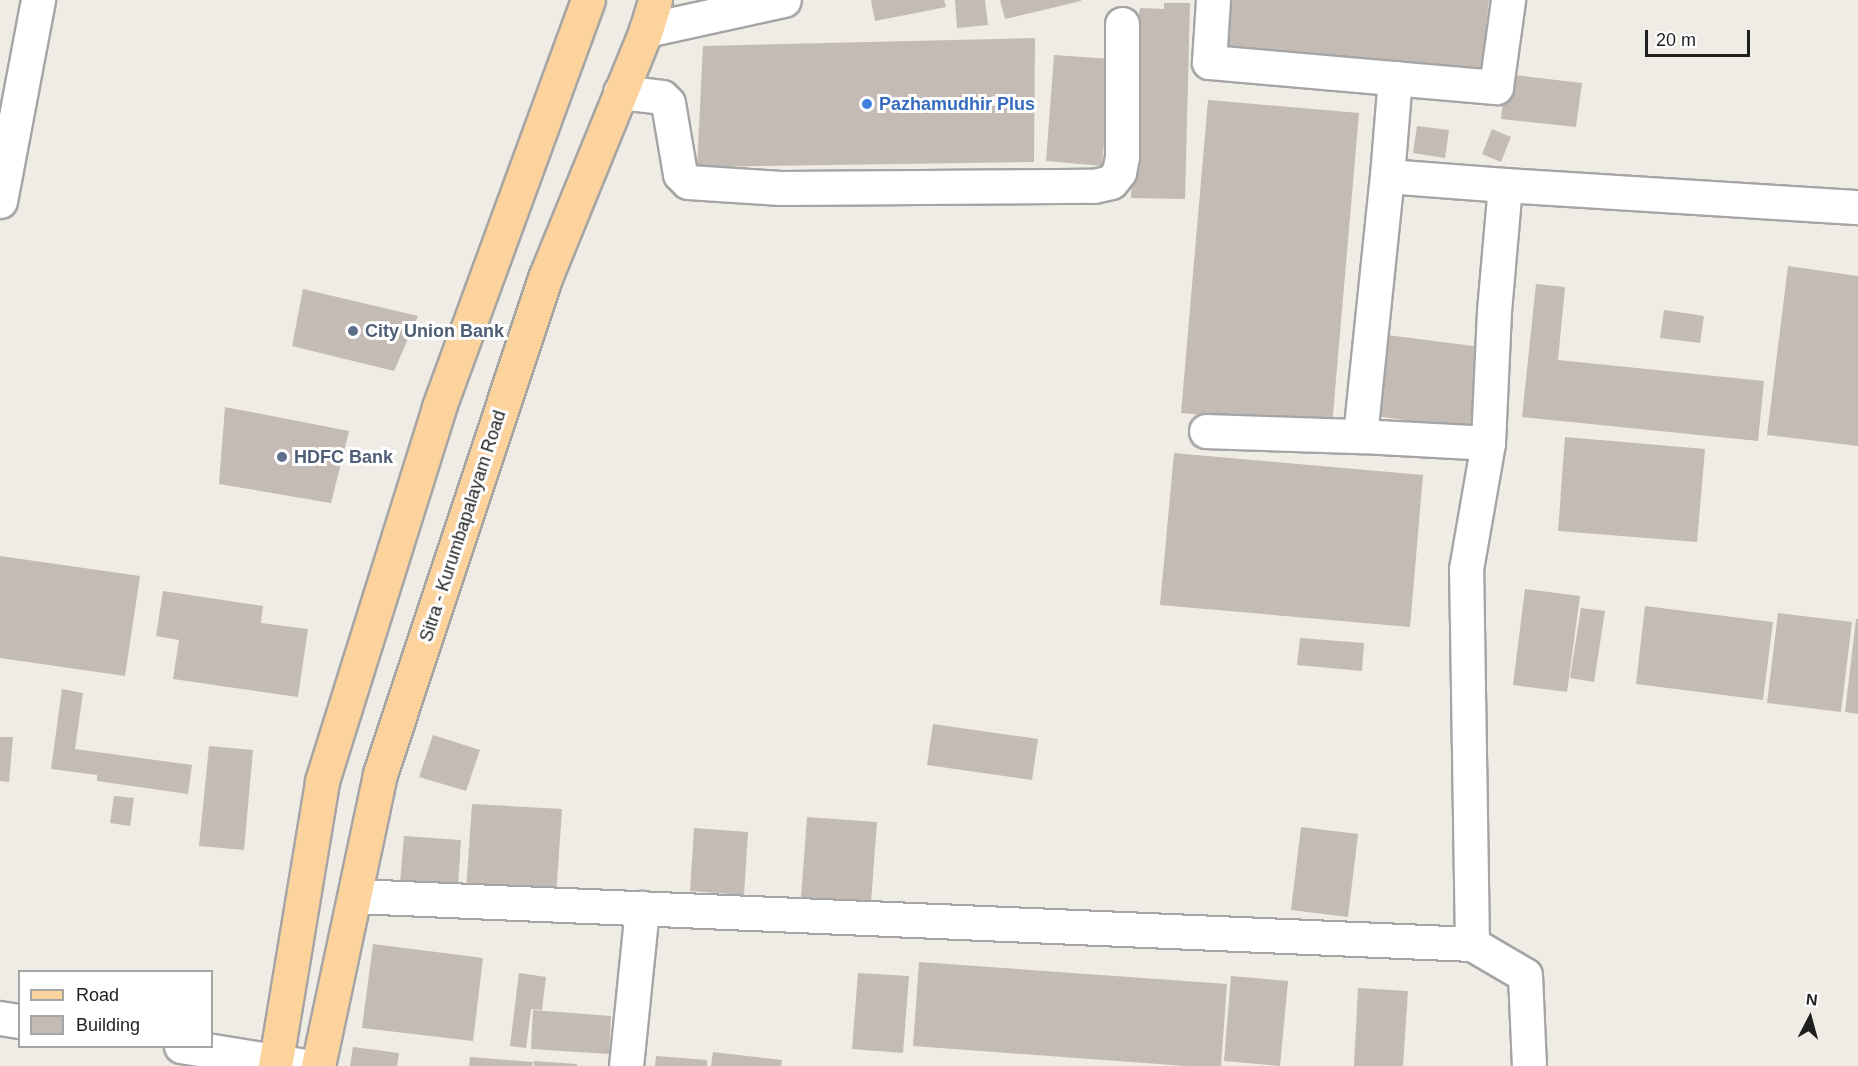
<!DOCTYPE html>
<style>
body{margin:0}
#map{position:relative;width:1858px;height:1066px;overflow:hidden;background:#efece5;font-family:Helvetica,sans-serif}
div>[style]{position:absolute}
.building>*{inset:0;background:#c4bbb4}
.roads{filter:drop-shadow(2px 0 #a5a5a5) drop-shadow(-2px 0 #a5a5a5) drop-shadow(0 2px #a5a5a5) drop-shadow(0 -2px #a5a5a5)}
.minor>*{height:33px;margin:-16.5px;padding:0 16.5px;transform-origin:16.5px;border-radius:16.5px;background:#fff}
.major>*{height:33px;margin:-16.5px;padding:0 16.5px;transform-origin:16.5px;border-radius:16.5px;background:#fcd29d}
.dots>*{width:16px;height:16px;translate:-50% -50%;box-sizing:border-box;border:3px solid #fff;border-radius:50%}
span{translate:-50% -50%;white-space:nowrap;text-align:center;line-height:1.15;-webkit-text-stroke:6px #fff;paint-order:stroke}
.shop-label{font-size:18px;color:#366cbe;font-weight:700}
.left{translate:0 -50%;text-align:left}
.service-label{font-size:18px;color:#4e5e75;font-weight:700}
.street-label{font-size:18px;color:#1e1e1e}
.legend{position:absolute;left:18px;top:970px;width:195px;height:78px;box-sizing:border-box;background:#fff;border:2px solid #a5a5a5;margin:0;padding:8px 10px;list-style:none;font-size:18px;color:#1e1e1e}
.legend li{display:flex;align-items:center;gap:12px;height:30px}
.legend b{width:30px;border:2px solid #a5a5a5}
.north{position:absolute;left:1780px;top:988px;width:60px;height:60px;-webkit-text-stroke:4px #fff;paint-order:stroke;rotate:6deg;font-size:16px;font-weight:700;line-height:24px;text-align:center;color:#1e1e1e}
.north::after{content:'';display:block;margin:auto;width:21px;height:27px;background:#1e1e1e;clip-path:polygon(50% 0,100% 100%,50% 72%,0 100%)}
.scale{position:absolute;left:1645px;top:30px;width:105px;height:27px;box-sizing:border-box;border:3px solid #1e1e1e;border-top:0;padding-left:8px;font-size:18px;line-height:21px;white-space:nowrap;color:#1e1e1e;-webkit-text-stroke:4px #fff;paint-order:stroke}
</style>
<div id="map">
<div class="building">
<div style="clip-path:polygon(871px 0,944px 0,946px 7px,875px 21px)"></div>
<div style="clip-path:polygon(955px 0,985px 0,988px 25px,957px 28px)"></div>
<div style="clip-path:polygon(1000px 0,1081px 0,1081px 1px,1005px 19px)"></div>
<div style="clip-path:polygon(1232px 0,1489px 0,1481px 74px,1227px 51px)"></div>
<div style="clip-path:polygon(1164px 3px,1190px 3px,1185px 199px,1131px 198px,1136px 14px,1139px 14px,1140px 8px,1164px 9px)"></div>
<div style="clip-path:polygon(1035px 38px,1034px 162px,697px 167px,703px 46px)"></div>
<div style="clip-path:polygon(1054px 55px,1111px 59px,1102px 166px,1046px 161px)"></div>
<div style="clip-path:polygon(1506px 74px,1582px 83px,1576px 127px,1501px 119px)"></div>
<div style="clip-path:polygon(1208px 100px,1359px 113px,1332px 426px,1181px 413px)"></div>
<div style="clip-path:polygon(1417px 126px,1449px 130px,1445px 158px,1413px 153px)"></div>
<div style="clip-path:polygon(1492px 129px,1511px 137px,1501px 162px,1482px 154px)"></div>
<div style="clip-path:polygon(1788px 266px,1858px 276px,1858px 446px,1767px 435px)"></div>
<div style="clip-path:polygon(1536px 284px,1565px 287px,1558px 360px,1764px 381px,1758px 441px,1522px 417px)"></div>
<div style="clip-path:polygon(303px 289px,418px 316px,394px 371px,292px 346px)"></div>
<div style="clip-path:polygon(1664px 310px,1704px 316px,1700px 343px,1660px 338px)"></div>
<div style="clip-path:polygon(1387px 335px,1481px 347px,1470px 429px,1375px 416px)"></div>
<div style="clip-path:polygon(225px 407px,349px 431px,331px 503px,219px 484px)"></div>
<div style="clip-path:polygon(1565px 437px,1705px 449px,1697px 542px,1558px 531px)"></div>
<div style="clip-path:polygon(1174px 453px,1423px 475px,1410px 627px,1160px 605px)"></div>
<div style="clip-path:polygon(0 556px,140px 576px,125px 676px,0 658px)"></div>
<div style="clip-path:polygon(1525px 589px,1580px 596px,1567px 692px,1513px 685px)"></div>
<div style="clip-path:polygon(163px 591px,263px 606px,261px 623px,308px 629px,298px 697px,173px 679px,179px 640px,156px 636px)"></div>
<div style="clip-path:polygon(1645px 606px,1773px 622px,1763px 700px,1636px 684px)"></div>
<div style="clip-path:polygon(1581px 608px,1605px 611px,1594px 682px,1570px 678px)"></div>
<div style="clip-path:polygon(1778px 613px,1852px 622px,1841px 712px,1767px 703px)"></div>
<div style="clip-path:polygon(1856px 619px,1858px 619px,1858px 714px,1845px 712px)"></div>
<div style="clip-path:polygon(1300px 638px,1364px 643px,1362px 671px,1297px 665px)"></div>
<div style="clip-path:polygon(62px 689px,83px 693px,75px 749px,192px 765px,188px 794px,97px 781px,97px 775px,51px 769px)"></div>
<div style="clip-path:polygon(933px 724px,1038px 739px,1032px 780px,927px 765px)"></div>
<div style="clip-path:polygon(433px 735px,480px 750px,466px 791px,419px 777px)"></div>
<div style="clip-path:polygon(0 737px,13px 737px,9px 782px,0 781px)"></div>
<div style="clip-path:polygon(209px 746px,253px 750px,244px 850px,199px 846px)"></div>
<div style="clip-path:polygon(114px 796px,134px 798px,130px 826px,110px 823px)"></div>
<div style="clip-path:polygon(472px 804px,562px 809px,556px 897px,466px 891px)"></div>
<div style="clip-path:polygon(807px 817px,877px 822px,871px 902px,801px 897px)"></div>
<div style="clip-path:polygon(1301px 827px,1358px 834px,1348px 917px,1291px 910px)"></div>
<div style="clip-path:polygon(694px 828px,748px 832px,744px 895px,690px 891px)"></div>
<div style="clip-path:polygon(404px 836px,461px 840px,458px 887px,400px 882px)"></div>
<div style="clip-path:polygon(373px 944px,483px 958px,473px 1041px,362px 1028px)"></div>
<div style="clip-path:polygon(919px 962px,1227px 984px,1221px 1066px,1185px 1066px,913px 1046px)"></div>
<div style="clip-path:polygon(519px 973px,546px 977px,542px 1010px,531px 1009px,526px 1048px,510px 1046px)"></div>
<div style="clip-path:polygon(858px 973px,909px 976px,903px 1053px,852px 1049px)"></div>
<div style="clip-path:polygon(1231px 976px,1288px 981px,1280px 1066px,1224px 1061px)"></div>
<div style="clip-path:polygon(1358px 988px,1408px 991px,1403px 1066px,1354px 1066px)"></div>
<div style="clip-path:polygon(533px 1010px,611px 1016px,609px 1054px,531px 1049px)"></div>
<div style="clip-path:polygon(353px 1047px,399px 1053px,397px 1066px,350px 1066px)"></div>
<div style="clip-path:polygon(713px 1052px,782px 1060px,781px 1066px,711px 1066px)"></div>
<div style="clip-path:polygon(656px 1056px,707px 1060px,707px 1066px,655px 1066px)"></div>
<div style="clip-path:polygon(470px 1057px,533px 1062px,532px 1066px,469px 1066px)"></div>
<div style="clip-path:polygon(534px 1061px,577px 1064px,577px 1066px,534px 1066px)"></div>
</div>
<div class="roads">
<div class="minor">
<div style="left:1213px;top:0;width:62px;rotate:93.7deg"></div>
<div style="left:1209px;top:62px;width:288px;rotate:5deg"></div>
<div style="left:1496px;top:87px;width:88px;rotate:-82.1deg"></div>
<div style="left:646px;top:30px;width:141px;rotate:-12.3deg"></div>
<div style="left:1395px;top:78px;width:98px;rotate:94.7deg"></div>
<div style="left:1387px;top:176px;width:118px;rotate:4.4deg"></div>
<div style="left:620px;top:92px;width:42px;rotate:6.8deg"></div>
<div style="left:662px;top:97px;width:8px;rotate:45deg"></div>
<div style="left:668px;top:103px;width:72px;rotate:80.4deg"></div>
<div style="left:680px;top:174px;width:11px;rotate:45deg"></div>
<div style="left:688px;top:182px;width:93px;rotate:3.7deg"></div>
<div style="left:781px;top:188px;width:313px;rotate:-0.4deg"></div>
<div style="left:1094px;top:186px;width:17px;rotate:-13deg"></div>
<div style="left:1111px;top:182px;width:13px;rotate:-51deg"></div>
<div style="left:1119px;top:172px;width:16px;rotate:-79deg"></div>
<div style="left:1122px;top:156px;width:132px;rotate:-90deg"></div>
<div style="left:0;top:201px;width:205px;rotate:-79.3deg"></div>
<div style="left:1206px;top:431px;width:154px;rotate:1.9deg"></div>
<div style="left:1360px;top:436px;width:261px;rotate:-84.1deg"></div>
<div style="left:1360px;top:436px;width:128px;rotate:3.1deg"></div>
<div style="left:355px;top:896px;width:1118px;rotate:2.46deg"></div>
<div style="left:1472px;top:944px;width:61px;rotate:30.3deg"></div>
<div style="left:1525px;top:975px;width:91px;rotate:87.5deg"></div>
<div style="left:1472px;top:944px;width:375px;rotate:-90.9deg"></div>
<div style="left:1466px;top:569px;width:128px;rotate:-80.1deg"></div>
<div style="left:1488px;top:443px;width:132px;rotate:-87.4deg"></div>
<div style="left:1494px;top:311px;width:126px;rotate:-85deg"></div>
<div style="left:1505px;top:185px;width:354px;rotate:3.6deg"></div>
<div style="left:0;top:1018px;width:20px;rotate:9deg"></div>
<div style="left:181px;top:1046px;width:127px;rotate:9.1deg"></div>
<div style="left:626px;top:1066px;width:159px;rotate:-84.2deg"></div>
</div>
<div class="major">
<div style="left:275px;top:1066px;width:289px;rotate:-80.6deg"></div>
<div style="left:322px;top:781px;width:392px;rotate:-72.6deg"></div>
<div style="left:439px;top:407px;width:433px;rotate:-69.9deg"></div>
<div style="left:318px;top:1066px;width:299px;rotate:-78deg"></div>
<div style="left:380px;top:774px;width:523px;rotate:-71.6deg"></div>
<div style="left:545px;top:278px;width:268px;rotate:-67.8deg"></div>
<div style="left:646px;top:30px;width:31px;rotate:-73deg"></div>
</div>
</div>
<div class="dots">
<div style="left:867px;top:104px;background:#3f7fe0"></div>
<div style="left:353px;top:331px;background:#5c6f8a"></div>
<div style="left:282px;top:457px;background:#5c6f8a"></div>
</div>
<div class="shop-label">
<span class="left" style="left:879px;top:104px">Pazhamudhir Plus</span>
</div>
<div class="service-label">
<span class="left" style="left:365px;top:331px">City Union Bank</span>
<span class="left" style="left:294px;top:457px">HDFC Bank</span>
</div>
<div class="street-label">
<span style="left:463px;top:526px;rotate:-72deg">Sitra - Kurumbapalayam Road</span>
</div>
<ul class="legend">
<li><b style="height:8px;background:#fcd29d"></b>Road</li>
<li><b style="height:16px;background:#c4bbb4"></b>Building</li>
</ul>
<div class="north">N</div>
<div class="scale">20 m</div>
</div>
